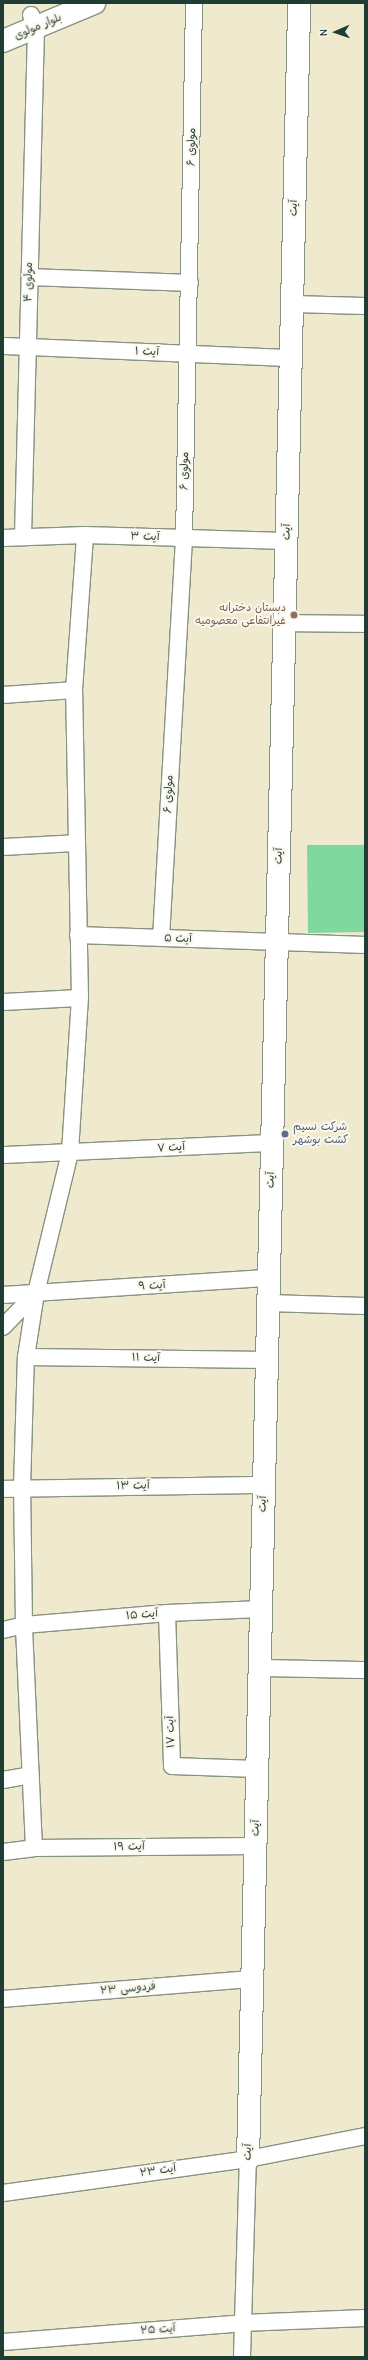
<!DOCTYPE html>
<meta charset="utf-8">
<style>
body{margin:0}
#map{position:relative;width:368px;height:2360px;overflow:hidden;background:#efe9ce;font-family:"Comic Neue","Playpen Sans Arabic",sans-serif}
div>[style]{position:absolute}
.green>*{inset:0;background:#7fd99f}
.roads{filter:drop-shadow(1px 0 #879381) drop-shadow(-1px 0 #879381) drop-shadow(0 1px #879381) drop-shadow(0 -1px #879381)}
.street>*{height:16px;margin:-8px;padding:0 8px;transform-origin:8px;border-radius:8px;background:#fff}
.secondary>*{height:22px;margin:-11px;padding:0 11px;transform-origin:11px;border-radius:11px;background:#fff}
.dots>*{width:11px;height:11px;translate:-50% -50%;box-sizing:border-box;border:2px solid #fbf7ec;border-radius:50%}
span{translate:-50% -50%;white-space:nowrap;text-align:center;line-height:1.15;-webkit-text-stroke:4px #fbf7ec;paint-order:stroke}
.street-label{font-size:11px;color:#1f3d34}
.education-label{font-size:11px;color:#785e54}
.right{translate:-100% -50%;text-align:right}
.service-label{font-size:11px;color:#4e5e75}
.left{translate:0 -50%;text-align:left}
.frame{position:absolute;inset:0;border:4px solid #1f3d34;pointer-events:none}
.north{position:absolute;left:316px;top:12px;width:40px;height:40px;-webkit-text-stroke:3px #fbf7ec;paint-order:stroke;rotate:268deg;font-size:11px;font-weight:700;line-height:16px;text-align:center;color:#1f3d34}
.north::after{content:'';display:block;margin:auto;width:14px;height:18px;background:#1f3d34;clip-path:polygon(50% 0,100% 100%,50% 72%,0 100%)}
</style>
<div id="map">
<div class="green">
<div style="clip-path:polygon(307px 845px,365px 845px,365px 932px,308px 933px)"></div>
</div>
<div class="roads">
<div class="street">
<div style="left:30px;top:277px;width:160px;rotate:2.1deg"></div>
<div style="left:292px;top:304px;width:73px;rotate:1.6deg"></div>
<div style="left:3px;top:346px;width:288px;rotate:2.4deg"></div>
<div style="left:23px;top:536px;width:508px;rotate:-88.53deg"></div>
<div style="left:36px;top:28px;width:14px;rotate:-111deg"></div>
<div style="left:3px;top:538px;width:82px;rotate:-2.1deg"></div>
<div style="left:85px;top:535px;width:201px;rotate:1.7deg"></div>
<div style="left:284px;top:623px;width:81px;rotate:0.7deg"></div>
<div style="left:3px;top:695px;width:71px;rotate:-4deg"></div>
<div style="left:3px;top:847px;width:73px;rotate:-3.1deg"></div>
<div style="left:78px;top:935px;width:287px;rotate:2deg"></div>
<div style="left:161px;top:938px;width:401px;rotate:-86.7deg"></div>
<div style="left:184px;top:538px;width:535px;rotate:-88.93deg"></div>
<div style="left:3px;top:1002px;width:77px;rotate:-3deg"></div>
<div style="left:3px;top:1155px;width:269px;rotate:-2.6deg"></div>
<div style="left:3px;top:1295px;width:267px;rotate:-3.7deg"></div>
<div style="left:268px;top:1303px;width:97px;rotate:1.8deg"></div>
<div style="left:3px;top:1327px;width:47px;rotate:-45.9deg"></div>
<div style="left:26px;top:1357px;width:241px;rotate:0.7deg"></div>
<div style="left:3px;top:1489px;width:261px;rotate:-0.9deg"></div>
<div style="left:167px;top:1613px;width:153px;rotate:88.1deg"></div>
<div style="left:172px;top:1766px;width:85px;rotate:2deg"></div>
<div style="left:3px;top:1630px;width:22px;rotate:-13deg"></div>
<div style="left:24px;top:1625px;width:144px;rotate:-4.8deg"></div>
<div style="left:167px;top:1613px;width:94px;rotate:-2.4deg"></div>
<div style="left:259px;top:1668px;width:106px;rotate:1.1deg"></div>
<div style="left:3px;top:1780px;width:28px;rotate:-10deg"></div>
<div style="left:34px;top:1848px;width:223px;rotate:-92.6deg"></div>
<div style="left:24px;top:1625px;width:137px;rotate:-90.8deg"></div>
<div style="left:22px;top:1488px;width:131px;rotate:-88.3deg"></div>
<div style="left:26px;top:1357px;width:65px;rotate:-81.1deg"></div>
<div style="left:36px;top:1293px;width:145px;rotate:-76.4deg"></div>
<div style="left:70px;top:1152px;width:154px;rotate:-86.3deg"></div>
<div style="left:80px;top:998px;width:308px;rotate:-91.1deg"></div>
<div style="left:74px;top:690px;width:155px;rotate:-85.9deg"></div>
<div style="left:3px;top:1852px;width:31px;rotate:-7deg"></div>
<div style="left:34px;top:1848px;width:221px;rotate:-0.5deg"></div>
<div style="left:3px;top:1999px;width:250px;rotate:-4.6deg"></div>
<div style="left:3px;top:2193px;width:247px;rotate:-7.9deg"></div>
<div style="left:248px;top:2159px;width:119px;rotate:-11.1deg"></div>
<div style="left:3px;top:2342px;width:240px;rotate:-4.5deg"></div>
<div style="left:242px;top:2323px;width:123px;rotate:-2.3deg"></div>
<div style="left:242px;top:2357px;width:198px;rotate:-88.3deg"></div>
</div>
<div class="secondary">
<div style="left:3px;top:41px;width:99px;rotate:-22.7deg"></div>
<div style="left:248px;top:2159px;width:2157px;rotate:-88.64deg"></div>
</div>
</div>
<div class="dots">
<div style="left:294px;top:615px;background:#8d6e63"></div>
<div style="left:285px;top:1134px;background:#5c6f8a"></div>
</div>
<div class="street-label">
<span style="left:38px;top:27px;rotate:-23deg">بلوار مولوی</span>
<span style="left:192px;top:147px;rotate:-89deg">مولوی ۶</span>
<span style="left:294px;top:208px;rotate:-89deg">آیت</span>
<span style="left:29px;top:282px;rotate:-89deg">مولوی ۴</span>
<span style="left:147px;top:352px;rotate:2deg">آیت ۱</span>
<span style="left:185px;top:471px;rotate:-89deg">مولوی ۶</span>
<span style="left:287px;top:532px;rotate:-89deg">آیت</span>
<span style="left:145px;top:537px;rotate:2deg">آیت ۳</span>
<span style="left:169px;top:794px;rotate:-87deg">مولوی ۶</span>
<span style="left:279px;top:856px;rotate:-89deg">آیت</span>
<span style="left:178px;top:939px;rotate:2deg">آیت ۵</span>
<span style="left:171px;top:1148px;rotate:-3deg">آیت ۷</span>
<span style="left:271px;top:1180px;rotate:-89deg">آیت</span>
<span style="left:152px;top:1286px;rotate:-4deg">آیت ۹</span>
<span style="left:146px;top:1358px;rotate:1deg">آیت ۱۱</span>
<span style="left:133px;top:1486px;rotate:-1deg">آیت ۱۳</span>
<span style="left:263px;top:1504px;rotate:-89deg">آیت</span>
<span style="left:142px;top:1615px;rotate:-5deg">آیت ۱۵</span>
<span style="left:171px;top:1732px;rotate:-92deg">آیت ۱۷</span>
<span style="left:256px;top:1828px;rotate:-89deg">آیت</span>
<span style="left:129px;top:1847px;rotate:-1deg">آیت ۱۹</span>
<span style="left:128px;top:1989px;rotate:-5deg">فردوسی ۲۳</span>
<span style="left:248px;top:2152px;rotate:-88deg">آیت</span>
<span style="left:158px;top:2171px;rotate:-8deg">آیت ۲۳</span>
<span style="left:158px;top:2330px;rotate:-4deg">آیت ۲۵</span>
</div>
<div class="education-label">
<span class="right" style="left:286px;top:615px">دبستان دخترانه<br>غیرانتفاعی معصومیه</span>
</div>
<div class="service-label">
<span class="left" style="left:293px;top:1134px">شرکت نسیم<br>کشت بوشهر</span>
</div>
<div class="frame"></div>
<div class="north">N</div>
</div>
